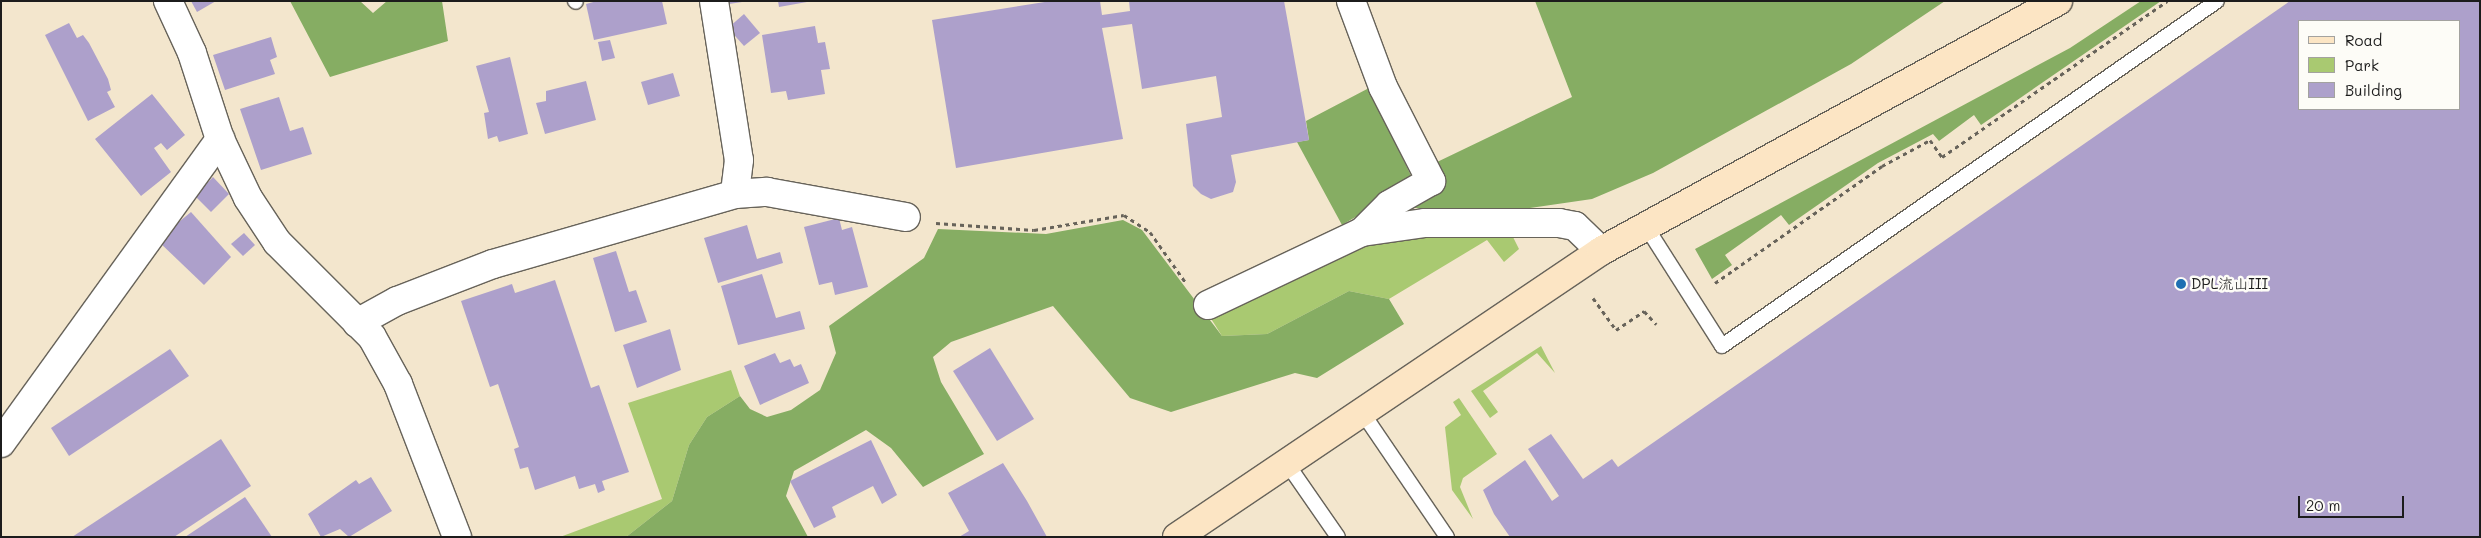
<!DOCTYPE html>
<meta charset="utf-8">
<style>
body{margin:0}
#map{position:relative;width:2481px;height:538px;overflow:hidden;background:#f3e6cd;font-family:Mali,"Klee One",sans-serif}
div>[style]{position:absolute}
.green>*{inset:0;background:#a9c971}
.forest>*{inset:0;background:#86ad63}
.building>*{inset:0;background:#ada0cb}
.path>*{height:3px;margin-top:-1.5px;transform-origin:0;background:repeating-linear-gradient(90deg,#67635a 0 4px,transparent 0 8px)}
.roads{filter:drop-shadow(1px 0 #67635a) drop-shadow(-1px 0 #67635a) drop-shadow(0 1px #67635a) drop-shadow(0 -1px #67635a)}
.lane>*{height:14px;margin:-7px;padding:0 7px;transform-origin:7px;border-radius:7px;background:#fff}
.street>*{height:28px;margin:-14px;padding:0 14px;transform-origin:14px;border-radius:14px;background:#fff}
.secondary>*{height:28px;margin:-14px;padding:0 14px;transform-origin:14px;border-radius:14px;background:#fce5c4}
.dots>*{width:14px;height:14px;translate:-50% -50%;box-sizing:border-box;border:2px solid #fdfcf7;border-radius:50%}
span{translate:-50% -50%;white-space:nowrap;text-align:center;line-height:1.15;-webkit-text-stroke:5px #fdfcf7;paint-order:stroke}
.poi-label{font-size:15px;color:#1c1c1c}
.left{translate:0 -50%;text-align:left}
.frame{position:absolute;inset:0;border:2px solid #1c1c1c;pointer-events:none}
.legend{position:absolute;left:2298px;top:20px;width:162px;height:90px;box-sizing:border-box;background:#fdfcf7;border:1px solid #a3a29f;margin:0;padding:6px 9px;list-style:none;font-size:15px;color:#1c1c1c}
.legend li{display:flex;align-items:center;gap:10px;height:25px}
.legend b{width:25px;border:1px solid #a3a29f}
.scale{position:absolute;left:2298px;top:496px;width:106px;height:22px;box-sizing:border-box;border:2px solid #1c1c1c;border-top:0;padding-left:6px;font-size:15px;line-height:18px;white-space:nowrap;color:#1c1c1c;-webkit-text-stroke:4px #fdfcf7;paint-order:stroke}
</style>
<div id="map">
<div class="green">
<div style="clip-path:polygon(1410px 235px,1512px 235px,1519px 249px,1504px 262px,1487px 240px,1389px 299px,1349px 291px,1267px 334px,1222px 336px,1210px 317px,1367px 245px)"></div>
<div style="clip-path:polygon(1541px 346px,1555px 373px,1537px 353px,1483px 391px,1498px 412px,1490px 418px,1471px 391px)"></div>
<div style="clip-path:polygon(731px 370px,740px 396px,707px 417px,689px 445px,672px 501px,626px 537px,560px 537px,662px 499px,628px 403px)"></div>
<div style="clip-path:polygon(1459px 398px,1497px 454px,1463px 478px,1460px 487px,1473px 519px,1452px 490px,1445px 427px,1461px 415px,1453px 402px)"></div>
</div>
<div class="forest">
<div style="clip-path:polygon(290px 1px,360px 1px,373px 13px,387px 1px,442px 1px,448px 41px,330px 77px)"></div>
<div style="clip-path:polygon(1535px 1px,1945px 1px,1851px 64px,1653px 173px,1592px 199px,1530px 208px,1397px 208px,1445px 182px,1435px 163px,1572px 97px)"></div>
<div style="clip-path:polygon(2141px 1px,2161px 1px,1981px 125px,1974px 115px,1939px 141px,1933px 134px,1878px 163px,1789px 225px,1781px 215px,1725px 255px,1732px 265px,1712px 279px,1695px 249px,2070px 48px)"></div>
<div style="clip-path:polygon(1369px 88px,1414px 182px,1342px 225px,1297px 142px,1309px 140px,1306px 121px)"></div>
<div style="clip-path:polygon(1123px 220px,1142px 230px,1222px 336px,1267px 334px,1349px 291px,1389px 299px,1404px 324px,1317px 378px,1295px 373px,1171px 412px,1130px 398px,1053px 306px,951px 342px,933px 357px,941px 382px,984px 454px,923px 487px,891px 448px,866px 430px,794px 471px,786px 496px,808px 537px,626px 537px,672px 501px,689px 445px,707px 417px,740px 396px,750px 409px,767px 417px,791px 410px,820px 390px,836px 353px,829px 326px,924px 258px,938px 229px,1046px 234px)"></div>
</div>
<div class="building">
<div style="clip-path:polygon(191px 1px,216px 1px,197px 12px)"></div>
<div style="clip-path:polygon(597px 1px,662px 1px,667px 24px,594px 40px,586px 4px)"></div>
<div style="clip-path:polygon(729px 1px,741px 1px,742px 2px,729px 4px)"></div>
<div style="clip-path:polygon(778px 1px,807px 1px,807px 2px,779px 7px)"></div>
<div style="clip-path:polygon(1051px 1px,1100px 1px,1102px 15px,1130px 11px,1129px 1px,1284px 1px,1309px 140px,1231px 155px,1236px 182px,1233px 192px,1211px 199px,1201px 194px,1193px 186px,1186px 124px,1222px 117px,1216px 76px,1142px 89px,1132px 24px,1102px 28px,1123px 139px,956px 168px,932px 20px)"></div>
<div style="clip-path:polygon(evenodd,2290px 1px,2480px 1px,2480px 537px,1510px 537px,1494px 514px,1483px 490px,1525px 460px,1552px 501px,1559px 496px,1528px 449px,1551px 434px,1583px 479px,1612px 459px,1618px 467px,2290px 1px,2300px 21px,2460px 21px,2460px 109px,2300px 109px,2300px 21px)"></div>
<div style="clip-path:polygon(744px 14px,760px 33px,744px 46px,728px 28px)"></div>
<div style="clip-path:polygon(69px 23px,77px 38px,83px 35px,89px 43px,108px 79px,111px 90px,107px 92px,115px 107px,88px 121px,45px 35px)"></div>
<div style="clip-path:polygon(815px 26px,818px 43px,825px 42px,830px 69px,821px 70px,825px 94px,788px 100px,786px 91px,771px 93px,762px 35px)"></div>
<div style="clip-path:polygon(271px 37px,277px 57px,270px 60px,275px 74px,225px 90px,213px 55px)"></div>
<div style="clip-path:polygon(610px 40px,615px 58px,602px 61px,598px 42px)"></div>
<div style="clip-path:polygon(510px 57px,528px 134px,499px 142px,497px 136px,488px 139px,484px 113px,489px 112px,476px 66px)"></div>
<div style="clip-path:polygon(673px 73px,680px 96px,648px 105px,641px 82px)"></div>
<div style="clip-path:polygon(586px 81px,596px 120px,545px 134px,536px 103px,546px 101px,546px 91px)"></div>
<div style="clip-path:polygon(152px 94px,185px 135px,167px 150px,161px 143px,154px 148px,171px 172px,141px 196px,95px 139px)"></div>
<div style="clip-path:polygon(279px 97px,290px 131px,303px 127px,312px 154px,261px 170px,240px 109px)"></div>
<div style="clip-path:polygon(213px 177px,229px 194px,211px 212px,195px 196px)"></div>
<div style="clip-path:polygon(191px 212px,231px 257px,204px 285px,157px 240px)"></div>
<div style="clip-path:polygon(839px 218px,842px 230px,852px 227px,868px 287px,835px 295px,832px 282px,819px 285px,804px 227px)"></div>
<div style="clip-path:polygon(747px 225px,757px 259px,780px 252px,783px 263px,718px 283px,704px 238px)"></div>
<div style="clip-path:polygon(244px 233px,255px 245px,243px 256px,231px 244px)"></div>
<div style="clip-path:polygon(616px 251px,629px 292px,636px 290px,647px 322px,615px 332px,593px 258px)"></div>
<div style="clip-path:polygon(762px 274px,776px 318px,800px 311px,805px 329px,738px 345px,721px 286px)"></div>
<div style="clip-path:polygon(555px 280px,591px 388px,599px 385px,629px 472px,602px 481px,605px 490px,598px 493px,595px 484px,579px 489px,575px 476px,535px 490px,528px 467px,520px 469px,514px 449px,519px 447px,498px 384px,490px 387px,461px 301px,512px 284px,515px 293px)"></div>
<div style="clip-path:polygon(670px 329px,681px 370px,637px 388px,623px 345px)"></div>
<div style="clip-path:polygon(990px 348px,1034px 419px,997px 441px,953px 371px)"></div>
<div style="clip-path:polygon(170px 349px,189px 376px,69px 456px,51px 428px)"></div>
<div style="clip-path:polygon(775px 353px,780px 363px,790px 359px,794px 367px,801px 364px,809px 383px,760px 405px,744px 366px)"></div>
<div style="clip-path:polygon(221px 439px,251px 486px,174px 537px,72px 537px)"></div>
<div style="clip-path:polygon(871px 440px,897px 495px,882px 504px,873px 486px,832px 507px,836px 517px,814px 528px,790px 481px)"></div>
<div style="clip-path:polygon(1003px 463px,1027px 501px,1047px 537px,959px 537px,969px 531px,948px 493px)"></div>
<div style="clip-path:polygon(371px 477px,392px 511px,349px 537px,340px 529px,321px 537px,308px 514px,356px 480px,359px 484px)"></div>
<div style="clip-path:polygon(245px 497px,272px 537px,185px 537px)"></div>
</div>
<div class="path">
<div style="left:936px;top:223px;width:98px;rotate:4.1deg"></div>
<div style="left:1034px;top:230px;width:91px;rotate:-9.5deg"></div>
<div style="left:1124px;top:215px;width:31px;rotate:33deg"></div>
<div style="left:1150px;top:232px;width:62px;rotate:54.8deg"></div>
<div style="left:1715px;top:283px;width:204px;rotate:-35deg"></div>
<div style="left:1882px;top:166px;width:55px;rotate:-28.4deg"></div>
<div style="left:1930px;top:140px;width:21px;rotate:55deg"></div>
<div style="left:1942px;top:157px;width:274px;rotate:-34.7deg"></div>
<div style="left:1593px;top:298px;width:39px;rotate:54deg"></div>
<div style="left:1616px;top:330px;width:34px;rotate:-34deg"></div>
<div style="left:1644px;top:311px;width:18px;rotate:47deg"></div>
</div>
<div class="roads">
<div class="lane">
<div style="left:575px;top:1px;width:1px;rotate:45deg"></div>
<div style="left:1645px;top:225px;width:143px;rotate:57.5deg"></div>
<div style="left:1722px;top:346px;width:603px;rotate:-34.88deg"></div>
<div style="left:1362px;top:412px;width:151px;rotate:55.8deg"></div>
<div style="left:1286px;top:462px;width:91px;rotate:55.3deg"></div>
</div>
<div class="street">
<div style="left:168px;top:1px;width:57px;rotate:65.2deg"></div>
<div style="left:192px;top:53px;width:90px;rotate:72deg"></div>
<div style="left:220px;top:139px;width:65px;rotate:64.6deg"></div>
<div style="left:248px;top:198px;width:53px;rotate:56.6deg"></div>
<div style="left:277px;top:242px;width:134px;rotate:45deg"></div>
<div style="left:372px;top:337px;width:54px;rotate:61deg"></div>
<div style="left:398px;top:384px;width:164px;rotate:68.9deg"></div>
<div style="left:714px;top:1px;width:161px;rotate:81.1deg"></div>
<div style="left:739px;top:160px;width:34px;rotate:97deg"></div>
<div style="left:1351px;top:1px;width:92px;rotate:69.6deg"></div>
<div style="left:1383px;top:87px;width:106px;rotate:62.9deg"></div>
<div style="left:1431px;top:181px;width:48px;rotate:150.3deg"></div>
<div style="left:1389px;top:205px;width:38px;rotate:135deg"></div>
<div style="left:1362px;top:232px;width:64px;rotate:-8.1deg"></div>
<div style="left:1425px;top:223px;width:134px"></div>
<div style="left:1559px;top:223px;width:16px;rotate:11deg"></div>
<div style="left:1575px;top:226px;width:36px;rotate:44deg"></div>
<div style="left:1208px;top:305px;width:170px;rotate:-25.4deg"></div>
<div style="left:357px;top:323px;width:46px;rotate:-28.8deg"></div>
<div style="left:397px;top:301px;width:103px;rotate:-21.1deg"></div>
<div style="left:493px;top:264px;width:252px;rotate:-16.1deg"></div>
<div style="left:735px;top:194px;width:32px;rotate:-4deg"></div>
<div style="left:767px;top:192px;width:141px;rotate:10.2deg"></div>
<div style="left:1px;top:443px;width:375px;rotate:-54.2deg"></div>
</div>
<div class="secondary">
<div style="left:1177px;top:537px;width:511px;rotate:-34deg"></div>
<div style="left:1601px;top:251px;width:521px;rotate:-28.68deg"></div>
</div>
</div>
<div class="dots">
<div style="left:2181px;top:284px;background:#1f6fb2"></div>
</div>
<div class="poi-label">
<span class="left" style="left:2191px;top:284px">DPL流山III</span>
</div>
<div class="frame"></div>
<ul class="legend">
<li><b style="height:6px;background:#fce5c4"></b>Road</li>
<li><b style="height:14px;background:#a9c971"></b>Park</li>
<li><b style="height:14px;background:#ada0cb"></b>Building</li>
</ul>
<div class="scale">20 m</div>
</div>
